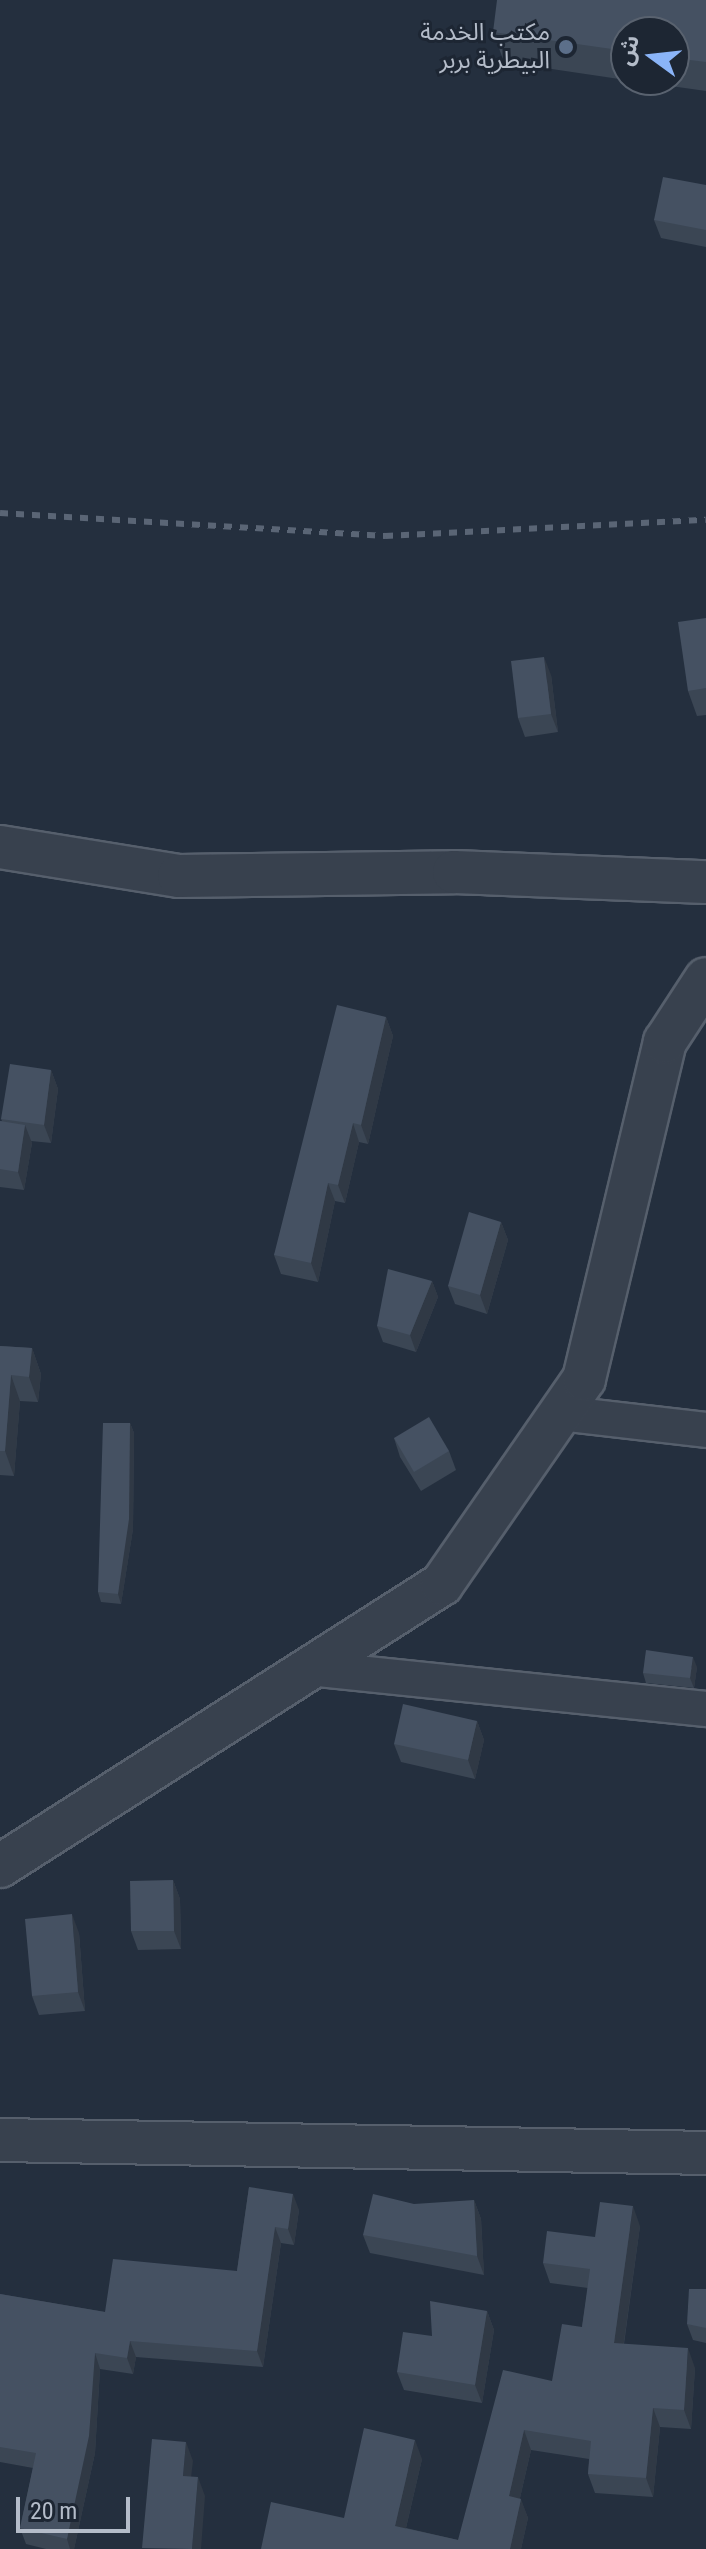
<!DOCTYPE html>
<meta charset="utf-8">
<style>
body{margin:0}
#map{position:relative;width:706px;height:2549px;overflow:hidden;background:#242f3e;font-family:"Roboto Condensed","Noto Sans Arabic",sans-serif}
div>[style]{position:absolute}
.roads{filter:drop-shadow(2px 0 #565f6c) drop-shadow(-2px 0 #565f6c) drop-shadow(0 2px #565f6c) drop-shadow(0 -2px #565f6c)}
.minor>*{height:34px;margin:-17px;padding:0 17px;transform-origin:17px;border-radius:17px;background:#38414e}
.tertiary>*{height:42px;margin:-21px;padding:0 21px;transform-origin:21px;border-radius:21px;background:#38414e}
.rail>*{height:6px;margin-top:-3px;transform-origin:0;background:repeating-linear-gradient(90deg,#5a6575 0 8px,transparent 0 16px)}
.wall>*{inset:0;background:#3b4654}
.shaded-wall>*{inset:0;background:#303945}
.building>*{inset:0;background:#455162}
.dots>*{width:22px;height:22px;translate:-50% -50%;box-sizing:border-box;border:4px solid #1d2633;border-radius:50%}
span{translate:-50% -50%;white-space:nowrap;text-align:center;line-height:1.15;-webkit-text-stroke:6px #1d2633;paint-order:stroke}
.poi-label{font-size:24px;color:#b4bcc9}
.right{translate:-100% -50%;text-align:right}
.north{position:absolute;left:610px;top:16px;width:80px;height:80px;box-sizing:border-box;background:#1d2633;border:2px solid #59626f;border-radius:50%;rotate:285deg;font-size:22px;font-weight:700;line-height:32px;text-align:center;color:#b4bcc9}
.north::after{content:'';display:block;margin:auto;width:28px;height:36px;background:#8ab4f8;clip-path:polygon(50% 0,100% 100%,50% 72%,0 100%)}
.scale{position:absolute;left:16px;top:2497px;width:114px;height:36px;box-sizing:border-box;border:4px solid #b4bcc9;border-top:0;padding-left:10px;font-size:24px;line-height:28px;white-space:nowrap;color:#b4bcc9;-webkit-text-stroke:6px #1d2633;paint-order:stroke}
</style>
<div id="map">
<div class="roads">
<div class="minor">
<div style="left:560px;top:1413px;width:147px;rotate:6.6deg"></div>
<div style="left:309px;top:1668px;width:399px;rotate:5.9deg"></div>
</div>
<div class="tertiary">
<div style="left:0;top:847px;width:181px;rotate:9.2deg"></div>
<div style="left:179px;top:876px;width:275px;rotate:-0.8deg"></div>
<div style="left:454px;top:872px;width:252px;rotate:2.3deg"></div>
<div style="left:0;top:1866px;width:524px;rotate:-32.54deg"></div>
<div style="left:442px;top:1584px;width:249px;rotate:-55.3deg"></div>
<div style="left:584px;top:1379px;width:347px;rotate:-76.5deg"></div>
<div style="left:665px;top:1042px;width:75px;rotate:-56.9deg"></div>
<div style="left:0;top:2140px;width:706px;rotate:1.05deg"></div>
</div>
</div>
<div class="rail">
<div style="left:0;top:513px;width:386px;rotate:3.4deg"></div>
<div style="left:385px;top:536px;width:321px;rotate:-2.9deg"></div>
</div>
<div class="wall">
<div style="clip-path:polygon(706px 0,706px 91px,628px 80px,674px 80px,674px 32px,626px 32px,626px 80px,504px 62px,493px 32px)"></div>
<div style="clip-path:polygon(706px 185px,706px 247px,661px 238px,654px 220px)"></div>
<div style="clip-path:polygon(706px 618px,706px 715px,697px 716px,688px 691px)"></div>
<div style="clip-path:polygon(551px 675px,558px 732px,525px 737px,518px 718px)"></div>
<div style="clip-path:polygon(386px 1017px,393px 1036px,368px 1144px,359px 1142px,345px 1203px,335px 1201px,318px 1282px,281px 1274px,274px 1255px)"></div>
<div style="clip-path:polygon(51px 1070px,58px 1089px,51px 1143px,31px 1141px,32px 1143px,24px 1190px,0 1187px,0 1121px,2px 1121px,1px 1119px)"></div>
<div style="clip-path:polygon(501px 1222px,508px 1240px,487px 1314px,455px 1304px,448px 1286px)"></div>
<div style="clip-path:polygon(432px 1281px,438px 1297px,416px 1352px,383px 1342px,377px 1326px)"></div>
<div style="clip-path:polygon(0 1346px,32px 1348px,41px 1374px,38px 1402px,20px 1401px,14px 1476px,0 1475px)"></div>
<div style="clip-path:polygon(130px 1423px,134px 1433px,133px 1529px,121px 1604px,101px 1602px,98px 1592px)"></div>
<div style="clip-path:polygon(394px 1438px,449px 1451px,456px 1470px,421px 1491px,400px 1457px)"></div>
<div style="clip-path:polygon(697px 1667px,694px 1688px,646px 1683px,643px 1673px)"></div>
<div style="clip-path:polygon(477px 1721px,484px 1740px,475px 1779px,401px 1762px,394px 1744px)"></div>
<div style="clip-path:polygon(173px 1880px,180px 1899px,181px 1949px,138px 1950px,131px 1931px)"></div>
<div style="clip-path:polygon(79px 1933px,85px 2011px,39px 2015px,32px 1996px)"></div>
<div style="clip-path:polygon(249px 2187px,299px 2210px,294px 2245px,281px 2243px,263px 2367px,136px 2357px,133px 2374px,100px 2369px,95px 2453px,74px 2549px,46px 2549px,26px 2544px,20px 2528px,33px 2468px,0 2462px,0 2294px,105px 2312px,237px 2271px)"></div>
<div style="clip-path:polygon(474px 2200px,481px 2219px,484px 2275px,370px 2253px,363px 2235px)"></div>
<div style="clip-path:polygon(640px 2226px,624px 2344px,695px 2368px,691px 2429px,660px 2427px,653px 2497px,595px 2493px,588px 2474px,589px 2459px,531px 2450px,520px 2498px,528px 2518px,521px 2549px,261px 2549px,344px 2518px,422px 2459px,406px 2528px,458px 2540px,552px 2381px,582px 2327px,588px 2288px,550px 2283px,543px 2263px,595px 2237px)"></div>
<div style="clip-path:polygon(706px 2289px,706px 2343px,693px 2340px,687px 2324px)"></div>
<div style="clip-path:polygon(487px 2311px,494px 2330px,482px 2403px,404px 2390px,397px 2372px,432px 2336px)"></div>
</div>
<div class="shaded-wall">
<div style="clip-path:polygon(544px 657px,551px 675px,558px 732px,551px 714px)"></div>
<div style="clip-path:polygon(386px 1017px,393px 1036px,368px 1144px,361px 1125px)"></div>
<div style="clip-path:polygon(51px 1070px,58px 1089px,51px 1143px,44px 1125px)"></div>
<div style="clip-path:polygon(353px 1123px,359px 1142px,345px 1203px,338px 1185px)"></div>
<div style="clip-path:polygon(25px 1125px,32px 1143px,24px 1190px,18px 1172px)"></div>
<div style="clip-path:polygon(328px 1183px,335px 1201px,318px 1282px,311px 1263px)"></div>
<div style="clip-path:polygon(501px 1222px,508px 1240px,487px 1314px,480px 1295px)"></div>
<div style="clip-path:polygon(432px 1281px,438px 1297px,416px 1352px,410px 1335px)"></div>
<div style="clip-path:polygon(32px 1348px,41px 1374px,38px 1402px,29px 1377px)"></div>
<div style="clip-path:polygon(11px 1375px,20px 1401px,14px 1476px,5px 1451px)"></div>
<div style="clip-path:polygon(130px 1423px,134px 1433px,133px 1529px,121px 1604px,118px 1594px)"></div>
<div style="clip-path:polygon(693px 1657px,697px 1667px,694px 1688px,690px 1678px)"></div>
<div style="clip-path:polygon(477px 1721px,484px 1740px,475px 1779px,468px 1760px)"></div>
<div style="clip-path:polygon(173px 1880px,180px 1899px,181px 1949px,174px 1931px)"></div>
<div style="clip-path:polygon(72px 1914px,79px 1933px,85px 2011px,78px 1992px)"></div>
<div style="clip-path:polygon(293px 2194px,299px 2210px,294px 2245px,288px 2229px)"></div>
<div style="clip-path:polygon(474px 2200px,481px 2219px,484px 2275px,477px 2256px)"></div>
<div style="clip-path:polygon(633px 2206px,640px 2226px,621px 2363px,614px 2343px)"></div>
<div style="clip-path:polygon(275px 2227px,281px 2243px,263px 2367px,257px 2351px)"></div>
<div style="clip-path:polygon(487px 2311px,494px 2330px,482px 2403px,475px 2385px)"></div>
<div style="clip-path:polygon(130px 2341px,136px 2357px,133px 2374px,127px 2358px)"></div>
<div style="clip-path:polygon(688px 2348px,695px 2368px,691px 2429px,684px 2410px)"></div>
<div style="clip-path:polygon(95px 2353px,100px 2369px,95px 2453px,74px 2549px,70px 2549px,67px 2539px)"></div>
<div style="clip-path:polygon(653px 2408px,660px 2427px,653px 2497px,646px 2478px)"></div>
<div style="clip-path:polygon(524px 2430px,531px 2450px,516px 2515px,509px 2496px)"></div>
<div style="clip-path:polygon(415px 2440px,422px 2459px,402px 2545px,395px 2526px)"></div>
<div style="clip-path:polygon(186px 2442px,193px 2461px,189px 2494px,183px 2476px)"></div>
<div style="clip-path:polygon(198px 2477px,205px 2496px,201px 2549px,192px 2549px)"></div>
<div style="clip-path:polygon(521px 2499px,528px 2518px,521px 2549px,510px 2549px)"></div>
</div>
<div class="building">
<div style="clip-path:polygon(497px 0,706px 0,706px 62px,674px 58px,674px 32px,626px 32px,626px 51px,493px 32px)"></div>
<div style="clip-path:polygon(663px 177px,706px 185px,706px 230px,654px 220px)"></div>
<div style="clip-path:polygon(706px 618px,706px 688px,688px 691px,678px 622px)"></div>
<div style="clip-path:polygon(544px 657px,551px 714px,518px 718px,511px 661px)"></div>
<div style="clip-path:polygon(337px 1005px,386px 1017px,361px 1125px,353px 1123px,338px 1185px,328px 1183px,311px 1263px,274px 1255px)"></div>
<div style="clip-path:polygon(10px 1064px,51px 1070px,44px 1125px,1px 1119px)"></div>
<div style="clip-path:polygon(0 1121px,25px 1125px,18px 1172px,0 1169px)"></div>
<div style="clip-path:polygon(469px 1212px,501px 1222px,480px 1295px,448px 1286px)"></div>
<div style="clip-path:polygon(388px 1269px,432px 1281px,410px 1335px,377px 1326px)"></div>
<div style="clip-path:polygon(0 1346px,32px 1348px,29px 1377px,11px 1375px,5px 1451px,0 1451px)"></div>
<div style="clip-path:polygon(429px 1417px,449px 1451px,414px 1472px,394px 1438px)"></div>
<div style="clip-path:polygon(103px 1423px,130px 1423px,129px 1519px,118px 1594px,98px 1592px)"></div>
<div style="clip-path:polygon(646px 1650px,693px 1657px,690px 1678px,643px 1673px)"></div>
<div style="clip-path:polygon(403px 1704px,477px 1721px,468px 1760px,394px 1744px)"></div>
<div style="clip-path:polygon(173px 1880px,174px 1931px,131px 1931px,130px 1881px)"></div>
<div style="clip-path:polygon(72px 1914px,78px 1992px,32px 1996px,25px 1919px)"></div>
<div style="clip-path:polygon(249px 2187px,293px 2194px,288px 2229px,275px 2227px,257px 2351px,130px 2341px,127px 2358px,95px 2353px,89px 2436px,67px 2539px,20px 2528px,36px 2453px,0 2447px,0 2294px,105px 2312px,113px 2259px,237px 2271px)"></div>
<div style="clip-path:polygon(373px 2194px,414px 2204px,474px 2200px,477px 2256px,363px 2235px)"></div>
<div style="clip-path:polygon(600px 2202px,633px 2206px,614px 2343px,688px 2348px,684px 2410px,653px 2408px,646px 2478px,588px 2474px,591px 2441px,524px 2430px,509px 2496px,521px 2499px,510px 2549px,261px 2549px,271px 2502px,344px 2518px,364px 2428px,415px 2440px,395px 2526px,458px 2540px,503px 2370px,552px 2381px,562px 2324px,582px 2327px,590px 2269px,543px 2263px,547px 2231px,595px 2237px)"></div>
<div style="clip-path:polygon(689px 2289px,706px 2289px,706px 2328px,687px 2324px)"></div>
<div style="clip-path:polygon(430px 2301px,487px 2311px,475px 2385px,397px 2372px,403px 2332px,432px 2336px)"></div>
<div style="clip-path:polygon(152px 2439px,186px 2442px,183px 2476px,198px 2477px,192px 2549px,142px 2548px)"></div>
</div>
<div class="dots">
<div style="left:566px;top:47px;background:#5c6f8a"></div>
</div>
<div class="poi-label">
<span class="right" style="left:550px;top:47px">مكتب الخدمة<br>البيطرية بربر</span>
</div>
<div class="north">ش</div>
<div class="scale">20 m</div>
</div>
